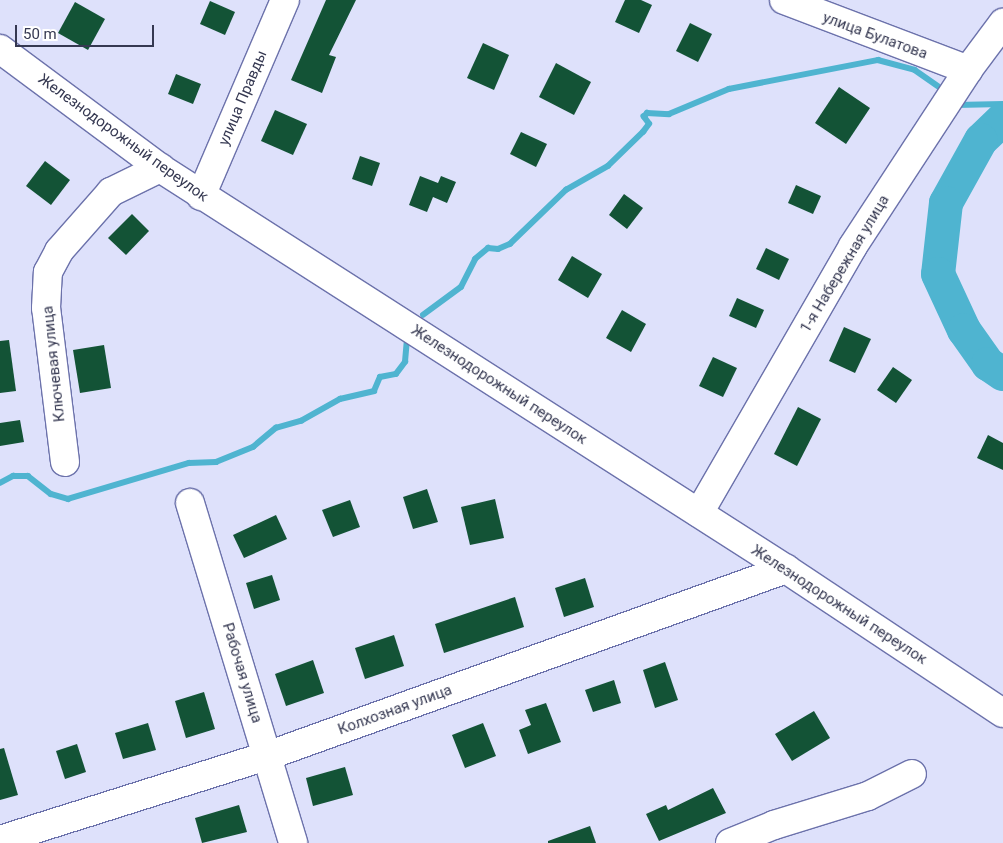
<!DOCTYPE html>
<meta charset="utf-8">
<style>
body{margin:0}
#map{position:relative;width:1003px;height:843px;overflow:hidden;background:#dee1fb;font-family:Roboto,sans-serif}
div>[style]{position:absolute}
.stream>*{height:5.5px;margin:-2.75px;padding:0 2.75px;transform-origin:2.75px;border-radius:2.75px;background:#4fb4d0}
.river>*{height:34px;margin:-17px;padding:0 17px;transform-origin:17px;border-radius:17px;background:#4fb4d0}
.building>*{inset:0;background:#135336}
.roads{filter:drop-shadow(1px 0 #6c72ab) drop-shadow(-1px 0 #6c72ab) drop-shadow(0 1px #6c72ab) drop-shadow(0 -1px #6c72ab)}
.minor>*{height:28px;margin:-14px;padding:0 14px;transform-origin:14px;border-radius:14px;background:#fff}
span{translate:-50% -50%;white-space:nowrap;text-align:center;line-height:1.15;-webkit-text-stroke:5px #fff;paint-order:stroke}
.street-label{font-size:15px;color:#353851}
.scale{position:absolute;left:15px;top:25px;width:139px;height:22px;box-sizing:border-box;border:2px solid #353851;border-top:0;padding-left:6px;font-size:15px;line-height:18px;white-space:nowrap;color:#353851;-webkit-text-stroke:4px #fff;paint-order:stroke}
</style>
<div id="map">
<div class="stream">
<div style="left:956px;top:105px;width:47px;rotate:-1.2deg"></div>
<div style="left:423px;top:315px;width:47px;rotate:-36.4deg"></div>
<div style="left:461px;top:287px;width:31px;rotate:-63deg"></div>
<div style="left:475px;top:259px;width:17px;rotate:-40deg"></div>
<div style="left:488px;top:248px;width:10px;rotate:6deg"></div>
<div style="left:498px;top:249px;width:13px;rotate:-23deg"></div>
<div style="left:510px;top:244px;width:78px;rotate:-44deg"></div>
<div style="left:566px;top:190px;width:48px;rotate:-29.7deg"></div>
<div style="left:608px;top:166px;width:49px;rotate:-44.2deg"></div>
<div style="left:643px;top:132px;width:10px;rotate:-53deg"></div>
<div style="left:649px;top:124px;width:9px;rotate:-126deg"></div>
<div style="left:644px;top:117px;width:5px;rotate:-53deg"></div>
<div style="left:647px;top:113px;width:22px;rotate:3deg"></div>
<div style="left:669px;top:114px;width:65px;rotate:-22.6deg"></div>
<div style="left:729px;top:89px;width:152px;rotate:-11deg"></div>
<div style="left:878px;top:60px;width:38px;rotate:15deg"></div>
<div style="left:915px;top:70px;width:28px;rotate:35deg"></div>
<div style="left:0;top:483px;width:15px;rotate:-28deg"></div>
<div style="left:13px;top:476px;width:15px"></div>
<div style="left:28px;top:476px;width:29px;rotate:38deg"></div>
<div style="left:51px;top:494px;width:18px;rotate:16deg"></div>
<div style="left:68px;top:499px;width:126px;rotate:-16.6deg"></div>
<div style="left:189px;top:463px;width:27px;rotate:-2deg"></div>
<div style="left:216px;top:462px;width:40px;rotate:-22deg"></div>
<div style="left:253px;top:447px;width:30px;rotate:-40deg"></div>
<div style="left:276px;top:428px;width:26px;rotate:-16deg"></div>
<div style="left:301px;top:421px;width:45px;rotate:-29.4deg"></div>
<div style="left:340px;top:399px;width:35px;rotate:-13deg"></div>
<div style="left:374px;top:391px;width:15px;rotate:-67deg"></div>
<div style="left:380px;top:377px;width:16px;rotate:-11deg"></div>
<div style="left:396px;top:374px;width:15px;rotate:-53deg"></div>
<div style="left:405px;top:362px;width:23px;rotate:-85deg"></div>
</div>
<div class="river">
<div style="left:1003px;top:119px;width:30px;rotate:136deg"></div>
<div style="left:981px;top:140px;width:72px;rotate:119.1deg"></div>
<div style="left:946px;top:203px;width:71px;rotate:96.4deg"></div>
<div style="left:938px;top:274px;width:62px;rotate:65.1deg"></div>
<div style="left:964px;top:330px;width:42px;rotate:54.8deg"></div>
<div style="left:988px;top:364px;width:18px;rotate:34deg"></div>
</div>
<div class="building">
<div style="clip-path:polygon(326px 0,356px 0,329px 55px,336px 57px,322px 93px,291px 80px)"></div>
<div style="clip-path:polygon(625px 0,641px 0,652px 5px,639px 33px,615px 22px)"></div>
<div style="clip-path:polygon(210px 1px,235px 12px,225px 35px,200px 24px)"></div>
<div style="clip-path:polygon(75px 2px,105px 19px,88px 50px,58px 33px)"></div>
<div style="clip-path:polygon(690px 23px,712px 34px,698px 62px,676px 51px)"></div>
<div style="clip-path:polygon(483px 43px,509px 55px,494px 90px,467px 78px)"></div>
<div style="clip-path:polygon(556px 63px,591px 82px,574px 115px,539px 97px)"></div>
<div style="clip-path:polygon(176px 74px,201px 84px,193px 104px,168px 94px)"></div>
<div style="clip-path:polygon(839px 87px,870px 108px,846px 144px,815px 123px)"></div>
<div style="clip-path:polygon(275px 110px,307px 124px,293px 155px,261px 141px)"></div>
<div style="clip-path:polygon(521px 132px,547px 144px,536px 167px,510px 154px)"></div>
<div style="clip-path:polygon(360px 156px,380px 163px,372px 186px,352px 179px)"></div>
<div style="clip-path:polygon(45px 161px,70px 180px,51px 205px,26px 186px)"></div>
<div style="clip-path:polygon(420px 176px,438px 183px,441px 176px,456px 182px,447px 203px,433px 197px,427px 212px,409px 205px)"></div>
<div style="clip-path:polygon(796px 185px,821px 196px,813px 214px,788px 203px)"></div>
<div style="clip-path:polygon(624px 194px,643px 208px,627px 229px,609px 215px)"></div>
<div style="clip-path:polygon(132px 214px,149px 231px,126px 255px,108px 238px)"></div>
<div style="clip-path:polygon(766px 248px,789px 259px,779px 280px,756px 269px)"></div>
<div style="clip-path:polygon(572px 256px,602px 274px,588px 298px,558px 280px)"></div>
<div style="clip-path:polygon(737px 298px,764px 310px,756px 328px,729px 316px)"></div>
<div style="clip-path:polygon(622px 310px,646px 324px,631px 352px,606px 338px)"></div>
<div style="clip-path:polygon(844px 327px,871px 339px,855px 373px,829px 361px)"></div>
<div style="clip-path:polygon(9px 340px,16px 391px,0 393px,0 341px)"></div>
<div style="clip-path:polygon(104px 345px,111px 388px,80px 393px,73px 350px)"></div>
<div style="clip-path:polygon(713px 357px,737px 368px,723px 397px,699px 386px)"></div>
<div style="clip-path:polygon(893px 367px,912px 380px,896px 403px,877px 390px)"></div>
<div style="clip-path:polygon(798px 407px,821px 419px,797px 466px,774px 454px)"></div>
<div style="clip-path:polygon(20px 420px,24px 442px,0 446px,0 423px)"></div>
<div style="clip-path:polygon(988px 435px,1003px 443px,1003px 470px,977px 458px)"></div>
<div style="clip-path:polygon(427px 489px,438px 522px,413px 529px,403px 497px)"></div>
<div style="clip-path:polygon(495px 499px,504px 538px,470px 545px,461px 507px)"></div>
<div style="clip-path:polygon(350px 500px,360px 527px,333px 537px,322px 510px)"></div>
<div style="clip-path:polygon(276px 515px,287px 539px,244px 558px,233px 535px)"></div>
<div style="clip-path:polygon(272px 575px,280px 600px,254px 609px,246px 583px)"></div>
<div style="clip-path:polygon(585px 578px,594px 607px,564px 617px,555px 588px)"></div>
<div style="clip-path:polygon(515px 597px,524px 627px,444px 653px,435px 624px)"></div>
<div style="clip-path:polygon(394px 635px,404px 666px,365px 679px,355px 648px)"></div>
<div style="clip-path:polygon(313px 660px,324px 693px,286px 706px,275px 674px)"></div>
<div style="clip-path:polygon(665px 662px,678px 700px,655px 708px,643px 670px)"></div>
<div style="clip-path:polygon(614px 680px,621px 703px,593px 712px,585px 690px)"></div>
<div style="clip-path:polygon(204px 692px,215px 729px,186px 738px,175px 701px)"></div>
<div style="clip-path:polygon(546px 703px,561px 742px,528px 754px,519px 730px,531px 725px,525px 710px)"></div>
<div style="clip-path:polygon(814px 711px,830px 738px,792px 761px,775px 734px)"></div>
<div style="clip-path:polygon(148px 723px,156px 750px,123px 759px,115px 733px)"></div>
<div style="clip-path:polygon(483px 723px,496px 756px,465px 768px,452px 735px)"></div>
<div style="clip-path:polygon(77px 744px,86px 772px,65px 779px,56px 751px)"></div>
<div style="clip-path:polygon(4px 748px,18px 795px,0 800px,0 749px)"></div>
<div style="clip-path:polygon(345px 767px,353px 795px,313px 806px,306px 778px)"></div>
<div style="clip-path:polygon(713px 788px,726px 813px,659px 841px,646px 814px,666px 805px,668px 810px)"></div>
<div style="clip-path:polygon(239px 805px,247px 832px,202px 843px,195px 818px)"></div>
<div style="clip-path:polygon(590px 826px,596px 843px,548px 843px,548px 841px)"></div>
</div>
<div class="roads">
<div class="minor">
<div style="left:784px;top:0;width:197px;rotate:20.8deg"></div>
<div style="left:0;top:49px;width:199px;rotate:36.6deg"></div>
<div style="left:160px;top:168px;width:743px;rotate:32.64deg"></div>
<div style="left:786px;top:569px;width:260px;rotate:33.6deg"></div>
<div style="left:201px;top:196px;width:213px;rotate:-66.8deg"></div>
<div style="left:65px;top:462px;width:155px;rotate:-97deg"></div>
<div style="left:46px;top:308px;width:36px;rotate:-87deg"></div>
<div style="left:48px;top:272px;width:24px;rotate:-62deg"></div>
<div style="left:59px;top:251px;width:79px;rotate:-48.6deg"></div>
<div style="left:111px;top:192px;width:55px;rotate:-26.1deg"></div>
<div style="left:190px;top:503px;width:355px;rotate:73.1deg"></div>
<div style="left:699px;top:513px;width:308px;rotate:-60deg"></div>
<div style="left:853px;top:246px;width:210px;rotate:-56.8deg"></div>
<div style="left:968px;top:70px;width:59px;rotate:-53.3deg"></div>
<div style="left:0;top:840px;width:280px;rotate:-17.5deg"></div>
<div style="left:267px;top:756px;width:552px;rotate:-19.81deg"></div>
<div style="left:730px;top:843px;width:48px;rotate:-22.2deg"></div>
<div style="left:774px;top:825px;width:98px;rotate:-17.1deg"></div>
<div style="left:868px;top:796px;width:49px;rotate:-26.6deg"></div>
</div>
</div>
<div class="street-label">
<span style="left:875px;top:36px;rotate:20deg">улица Булатова</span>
<span style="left:243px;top:98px;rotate:-67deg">улица Правды</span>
<span style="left:123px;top:138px;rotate:36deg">Железнодорожный переулок</span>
<span style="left:845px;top:264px;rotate:-59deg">1-я Набережная улица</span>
<span style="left:54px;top:364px;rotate:-96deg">Ключевая улица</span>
<span style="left:499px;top:385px;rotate:33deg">Железнодорожный переулок</span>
<span style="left:839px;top:605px;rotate:33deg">Железнодорожный переулок</span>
<span style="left:242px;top:673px;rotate:73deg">Рабочая улица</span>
<span style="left:395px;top:710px;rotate:-20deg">Колхозная улица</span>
</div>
<div class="scale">50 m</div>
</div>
